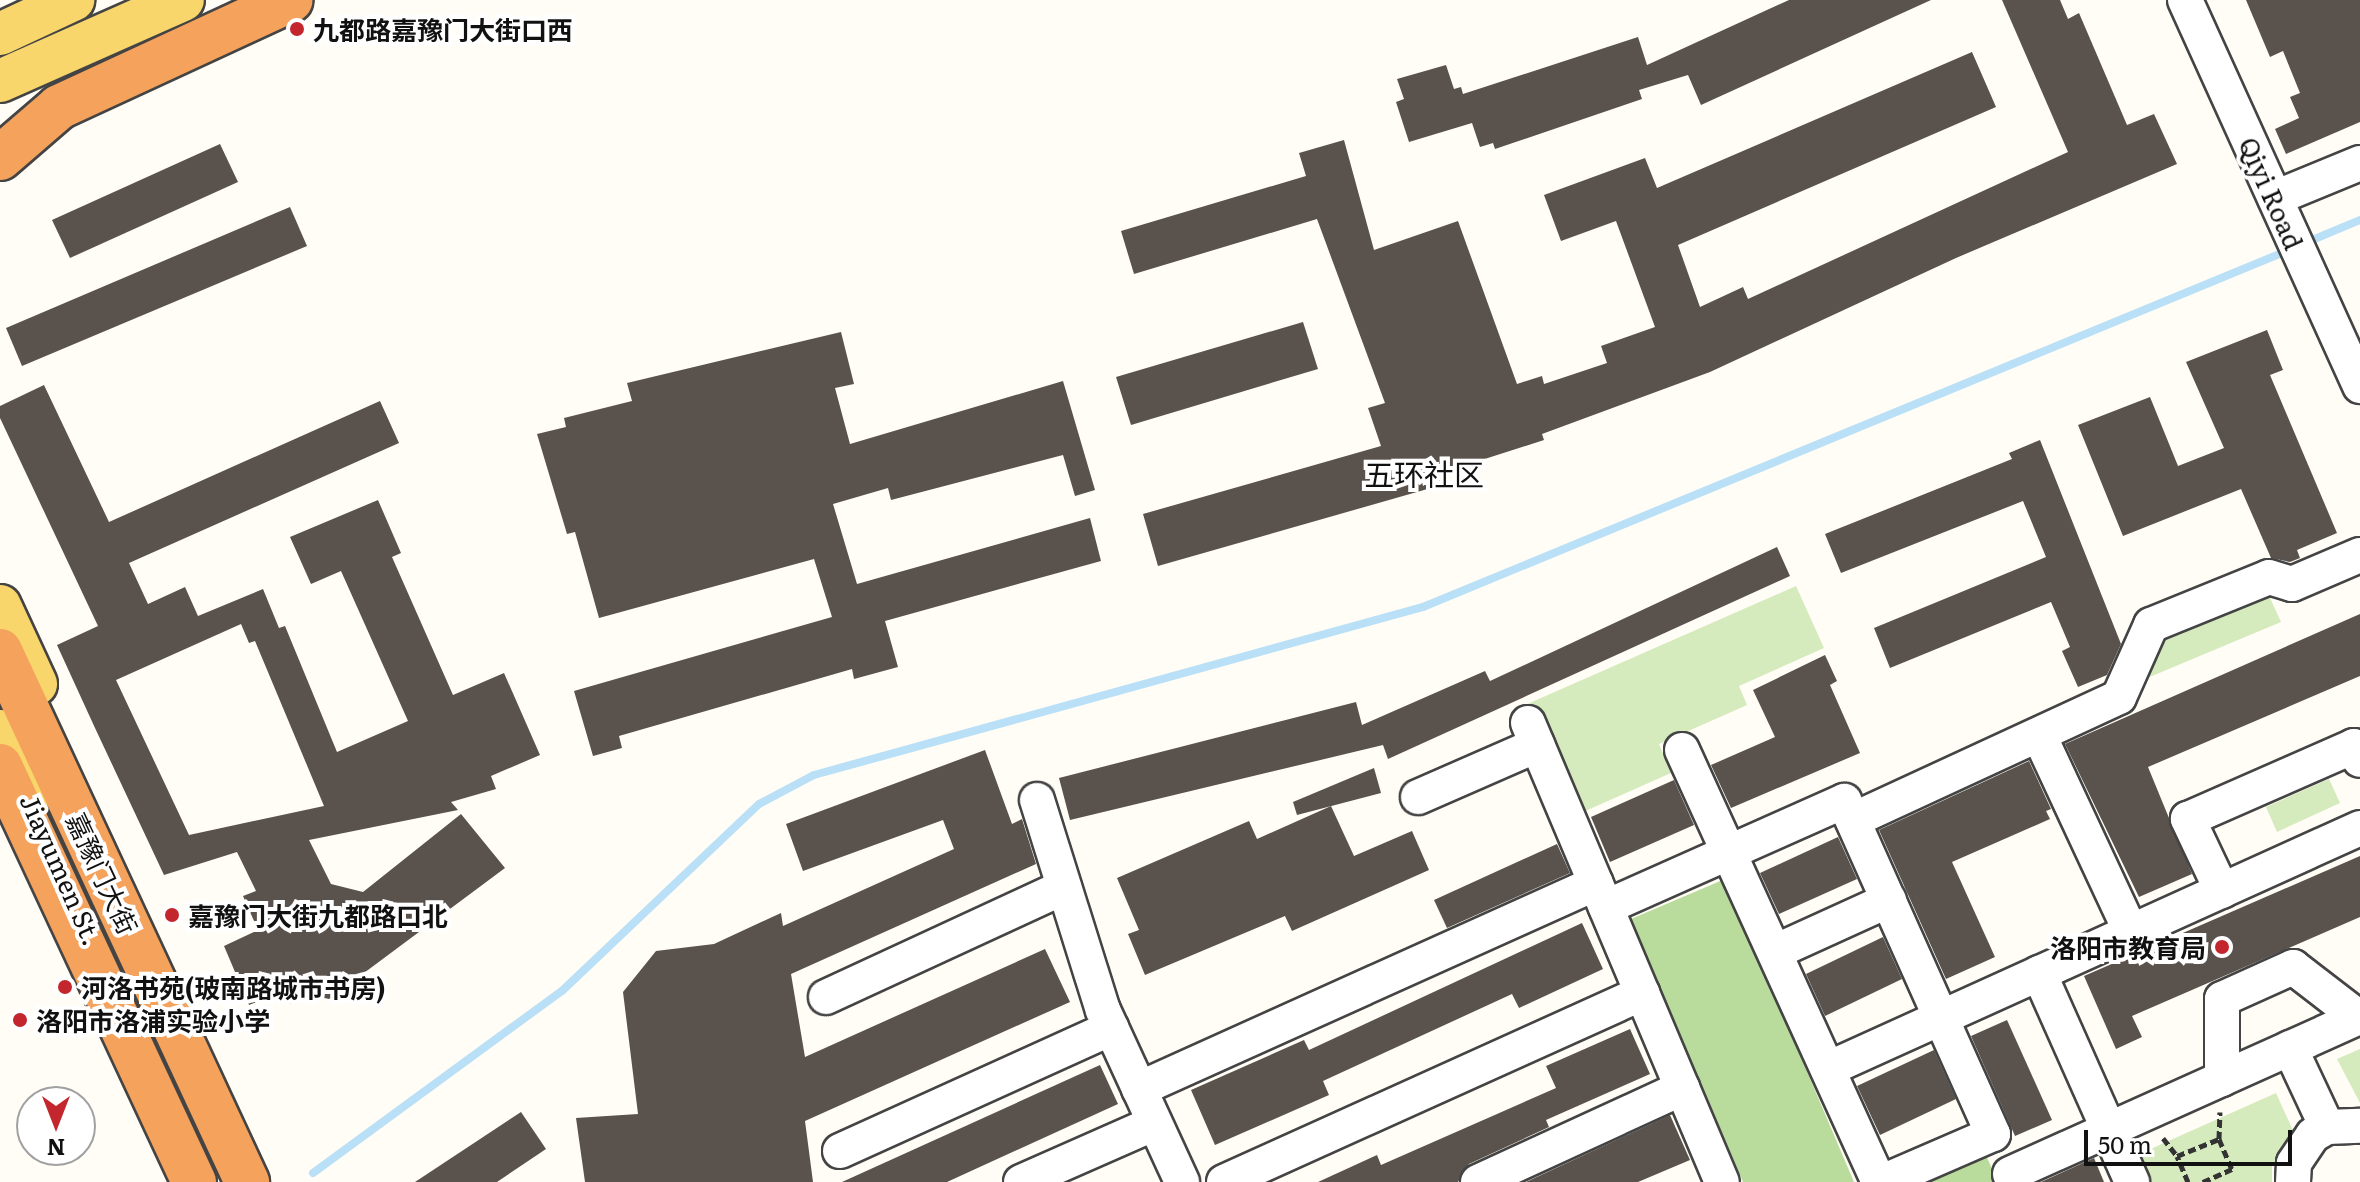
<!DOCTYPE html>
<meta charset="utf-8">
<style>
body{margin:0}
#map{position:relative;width:2360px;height:1182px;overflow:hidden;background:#fffdf5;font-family:Literata,"Noto Sans SC",serif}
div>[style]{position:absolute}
.green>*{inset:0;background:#d5ebbd}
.forest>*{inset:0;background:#b9dc9c}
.stream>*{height:8px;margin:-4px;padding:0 4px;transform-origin:4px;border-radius:4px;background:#b9e0f7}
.building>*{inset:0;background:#5a524d}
.path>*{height:5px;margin-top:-2.5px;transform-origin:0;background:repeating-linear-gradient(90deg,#333 0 8px,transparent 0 12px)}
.roads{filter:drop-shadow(2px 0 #444) drop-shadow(-2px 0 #444) drop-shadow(0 2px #444) drop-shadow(0 -2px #444)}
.minor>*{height:34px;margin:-17px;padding:0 17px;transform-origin:17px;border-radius:17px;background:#fff}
.major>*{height:42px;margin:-21px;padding:0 21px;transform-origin:21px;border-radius:21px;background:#f9d66b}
.highway>*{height:44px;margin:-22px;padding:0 22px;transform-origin:22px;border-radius:22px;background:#f5a25d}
.dots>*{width:22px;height:22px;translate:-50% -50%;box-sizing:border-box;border:4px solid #fff;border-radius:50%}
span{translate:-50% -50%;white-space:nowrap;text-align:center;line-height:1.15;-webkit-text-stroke:8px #fff;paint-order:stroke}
.poi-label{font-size:26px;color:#111;font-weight:700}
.left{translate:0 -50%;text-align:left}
.right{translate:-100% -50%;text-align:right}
.street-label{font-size:26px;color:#111}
.quarter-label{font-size:30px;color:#111}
.north{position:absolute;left:16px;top:1086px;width:80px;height:80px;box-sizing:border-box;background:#fff;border:2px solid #a0a0a0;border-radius:50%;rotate:180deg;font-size:22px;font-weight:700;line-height:32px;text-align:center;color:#111}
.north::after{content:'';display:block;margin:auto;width:28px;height:36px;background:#c4262e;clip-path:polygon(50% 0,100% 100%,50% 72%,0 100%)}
.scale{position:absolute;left:2084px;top:1130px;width:208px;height:36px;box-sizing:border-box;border:4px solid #111;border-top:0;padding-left:10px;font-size:24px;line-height:28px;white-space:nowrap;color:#111;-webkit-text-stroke:6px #fff;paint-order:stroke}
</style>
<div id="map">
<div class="green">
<div style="clip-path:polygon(1796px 586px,1824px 648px,1739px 686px,1747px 705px,1659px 744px,1671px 773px,1574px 816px,1525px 705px)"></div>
<div style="clip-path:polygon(2266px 589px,2281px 622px,2140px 681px,2169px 629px)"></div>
<div style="clip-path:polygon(2329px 779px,2340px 803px,2277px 832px,2266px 807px)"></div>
<div style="clip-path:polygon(2360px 1049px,2360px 1103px,2337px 1059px)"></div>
<div style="clip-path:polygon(2276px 1093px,2295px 1135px,2272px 1166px,2272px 1182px,2150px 1182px,2137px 1155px)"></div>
</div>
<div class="forest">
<div style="clip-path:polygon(1725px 879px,1854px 1182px,1743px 1182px,1631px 919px)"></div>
<div style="clip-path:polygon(1985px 1153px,1998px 1182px,1917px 1182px)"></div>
</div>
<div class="stream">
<div style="left:2305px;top:243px;width:60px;rotate:-22.7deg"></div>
<div style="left:313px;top:1173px;width:310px;rotate:-36.2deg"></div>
<div style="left:563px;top:990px;width:270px;rotate:-43.5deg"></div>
<div style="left:759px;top:804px;width:62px;rotate:-27.8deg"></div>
<div style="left:814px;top:775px;width:632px;rotate:-15.42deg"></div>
<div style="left:1423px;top:607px;width:937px;rotate:-22.4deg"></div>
</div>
<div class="building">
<div style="clip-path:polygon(1789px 0,1931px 0,1701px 105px,1688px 75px,1639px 90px,1642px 99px,1495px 149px,1493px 143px,1480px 147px,1472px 123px,1409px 142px,1396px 102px,1404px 99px,1397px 79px,1446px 65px,1454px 89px,1461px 87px,1463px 94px,1638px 37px,1647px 65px)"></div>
<div style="clip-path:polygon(2002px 0,2060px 0,2068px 19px,2079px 13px,2127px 125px,2154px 114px,2177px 164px,1956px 258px,1710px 372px,1542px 434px,1544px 440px,1441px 473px,1445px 484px,1158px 566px,1143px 514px,1381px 446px,1368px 408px,1385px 403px,1317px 219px,1134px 274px,1121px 231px,1306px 176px,1299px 153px,1344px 140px,1374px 250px,1458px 221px,1517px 384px,1542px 376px,1544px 384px,1607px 363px,1601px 346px,1655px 327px,1616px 221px,1561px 241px,1544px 195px,1645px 158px,1657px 188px,1972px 52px,1996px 107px,1678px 245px,1700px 307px,1743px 287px,1748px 299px,2068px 152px)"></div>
<div style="clip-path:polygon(2246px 0,2360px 0,2360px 122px,2286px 154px,2275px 129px,2299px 118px,2290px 97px,2300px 93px,2283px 51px,2270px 57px)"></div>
<div style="clip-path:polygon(220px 144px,238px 182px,70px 258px,52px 220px)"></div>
<div style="clip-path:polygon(290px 207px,307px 246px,22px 366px,6px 328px)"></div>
<div style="clip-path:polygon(1303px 322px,1318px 369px,1131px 425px,1116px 377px)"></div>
<div style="clip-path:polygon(2267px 330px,2283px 370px,2270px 375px,2337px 533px,2297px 550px,2300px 558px,2290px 562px,2271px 558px,2241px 489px,2123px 536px,2078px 425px,2150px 397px,2178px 466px,2224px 448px,2186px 362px)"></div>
<div style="clip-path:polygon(841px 332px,854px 384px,835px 388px,850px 444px,1063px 381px,1095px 490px,1075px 496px,1063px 455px,891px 500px,888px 488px,833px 504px,857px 584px,1090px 518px,1101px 561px,885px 621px,898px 667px,854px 679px,852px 669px,619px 736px,622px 748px,593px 756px,574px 691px,832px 617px,814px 559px,599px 618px,575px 532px,567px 534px,537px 434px,566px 427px,564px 418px,632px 401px,627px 383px)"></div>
<div style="clip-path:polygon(evenodd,44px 385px,109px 522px,380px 401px,399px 443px,129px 563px,148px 604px,185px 587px,198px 616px,263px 589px,279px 628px,285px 626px,337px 752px,408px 721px,341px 571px,311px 584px,290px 537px,378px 500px,401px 553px,392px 557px,453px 695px,504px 673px,540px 755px,491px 776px,496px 789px,451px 802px,458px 810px,309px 840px,331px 884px,363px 892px,461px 814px,505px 868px,329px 999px,307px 994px,289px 1004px,284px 991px,249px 1005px,224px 946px,258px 930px,243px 896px,256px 891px,237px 852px,164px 875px,95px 728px,57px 645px,98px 626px,0 418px,0 406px,44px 385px,241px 624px,249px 643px,255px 641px,324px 806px,189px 835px,116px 680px,241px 624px)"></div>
<div style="clip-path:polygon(2040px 440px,2121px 644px,2107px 675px,2078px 687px,2062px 651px,2070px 647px,2051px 602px,1890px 668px,1874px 628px,2046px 557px,2023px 501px,1841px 573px,1825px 534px,2012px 459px,2009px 453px)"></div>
<div style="clip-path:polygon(1777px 547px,1790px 576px,1388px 759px,1383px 745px,1070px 820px,1059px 778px,1356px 702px,1362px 725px,1485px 671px,1490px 681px)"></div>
<div style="clip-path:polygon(2360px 614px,2360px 676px,2148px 767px,2192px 874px,2139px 897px,2065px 744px)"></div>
<div style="clip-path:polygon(1825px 655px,1837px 681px,1830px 685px,1860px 753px,1731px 808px,1711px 765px,1775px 737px,1753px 690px)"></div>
<div style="clip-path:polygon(985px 750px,1012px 824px,1022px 819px,1036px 864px,791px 974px,805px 1057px,1045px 949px,1070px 1002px,805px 1121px,813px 1182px,585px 1182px,576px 1118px,638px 1114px,623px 992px,656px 951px,714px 944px,781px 913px,783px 926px,954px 849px,943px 820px,803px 871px,786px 824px)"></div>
<div style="clip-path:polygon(2029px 761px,2051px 809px,2046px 811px,2050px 819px,1952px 862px,1995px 957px,1946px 979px,1879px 830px)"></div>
<div style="clip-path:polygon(1374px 768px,1381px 793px,1297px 815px,1293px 802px)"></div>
<div style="clip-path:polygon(1674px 780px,1694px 825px,1610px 862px,1591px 817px)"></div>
<div style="clip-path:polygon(1331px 806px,1354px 856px,1412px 831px,1429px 870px,1292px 931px,1285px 916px,1145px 975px,1128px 934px,1139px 930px,1117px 878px,1249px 821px,1257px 839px)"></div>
<div style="clip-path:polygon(1838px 837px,1857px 879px,1779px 914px,1760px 873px)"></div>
<div style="clip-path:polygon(1557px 844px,1570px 873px,1447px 928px,1434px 900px)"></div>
<div style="clip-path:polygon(2360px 856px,2360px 917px,2132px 1016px,2142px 1037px,2116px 1049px,2084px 976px)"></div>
<div style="clip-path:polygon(1582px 923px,1603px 969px,1519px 1008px,1512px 994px,1323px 1081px,1329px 1095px,1215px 1145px,1191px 1090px,1304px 1040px,1309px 1050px)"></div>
<div style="clip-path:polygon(1883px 937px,1902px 979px,1825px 1016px,1806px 974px)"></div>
<div style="clip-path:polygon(2007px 1020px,2052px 1120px,2015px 1136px,1971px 1036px)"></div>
<div style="clip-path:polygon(1630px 1029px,1650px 1074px,1546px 1120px,1549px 1127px,1469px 1164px,1458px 1182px,1318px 1182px,1377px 1155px,1381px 1165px,1556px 1088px,1546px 1066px)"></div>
<div style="clip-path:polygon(1934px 1050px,1956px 1099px,1880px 1135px,1857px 1086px)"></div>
<div style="clip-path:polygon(1100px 1065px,1118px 1104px,947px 1182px,842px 1182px)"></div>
<div style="clip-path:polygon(521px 1112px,546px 1149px,497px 1182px,415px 1182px)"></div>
<div style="clip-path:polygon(1670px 1115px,1690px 1160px,1638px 1182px,1526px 1182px)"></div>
<div style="clip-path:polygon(2094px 1158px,2104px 1182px,2041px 1182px)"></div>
</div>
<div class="path">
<div style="left:2163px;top:1138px;width:23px;rotate:52deg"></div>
<div style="left:2219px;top:1139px;width:27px;rotate:-88deg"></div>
<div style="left:2188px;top:1182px;width:28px;rotate:-113deg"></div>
<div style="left:2177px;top:1156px;width:45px;rotate:-22deg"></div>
<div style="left:2219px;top:1139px;width:33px;rotate:67deg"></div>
<div style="left:2232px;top:1169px;width:32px;rotate:156deg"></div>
</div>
<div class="roads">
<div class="minor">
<div style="left:2185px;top:0;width:424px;rotate:65.6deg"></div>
<div style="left:2275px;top:198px;width:92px;rotate:-22.4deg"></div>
<div style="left:1528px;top:723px;width:498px;rotate:67.1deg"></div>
<div style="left:2039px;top:735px;width:217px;rotate:65deg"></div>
<div style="left:1682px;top:750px;width:475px;rotate:65.5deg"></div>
<div style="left:1418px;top:797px;width:130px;rotate:-23.6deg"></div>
<div style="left:1037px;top:800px;width:220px;rotate:72.6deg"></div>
<div style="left:1103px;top:1010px;width:189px;rotate:65.3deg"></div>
<div style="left:1853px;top:820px;width:293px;rotate:-24.8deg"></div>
<div style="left:2119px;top:697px;width:79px;rotate:-66deg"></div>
<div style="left:2151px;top:625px;width:127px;rotate:-22.1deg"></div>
<div style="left:2269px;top:577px;width:24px;rotate:17deg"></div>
<div style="left:2292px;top:584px;width:74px;rotate:-23.1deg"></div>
<div style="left:2222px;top:891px;width:80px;rotate:-115.3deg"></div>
<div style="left:2188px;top:819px;width:181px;rotate:-23.7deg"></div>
<div style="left:2354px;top:746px;width:15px;rotate:67deg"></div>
<div style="left:1606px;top:907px;width:261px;rotate:-24deg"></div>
<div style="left:1844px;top:801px;width:365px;rotate:65.9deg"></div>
<div style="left:1993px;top:1134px;width:121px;rotate:156.6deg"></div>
<div style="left:1777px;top:951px;width:123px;rotate:-24.5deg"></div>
<div style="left:2039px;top:973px;width:229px;rotate:66deg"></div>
<div style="left:826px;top:997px;width:262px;rotate:-24.8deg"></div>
<div style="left:2290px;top:1048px;width:87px;rotate:64.9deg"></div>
<div style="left:1830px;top:1068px;width:582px;rotate:-24.36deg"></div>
<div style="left:2222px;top:1079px;width:80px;rotate:-90deg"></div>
<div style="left:2222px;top:999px;width:78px;rotate:-24.3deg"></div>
<div style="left:2293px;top:967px;width:82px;rotate:37.6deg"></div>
<div style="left:1139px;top:1089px;width:501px;rotate:-24.26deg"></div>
<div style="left:840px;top:1151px;width:298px;rotate:-24.4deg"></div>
<div style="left:2010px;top:1174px;width:384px;rotate:-24.2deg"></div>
<div style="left:1021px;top:1182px;width:146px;rotate:-23.8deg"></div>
<div style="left:1224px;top:1182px;width:459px;rotate:-24.3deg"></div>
<div style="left:1478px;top:1182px;width:225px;rotate:-24.7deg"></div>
<div style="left:2293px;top:1182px;width:19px;rotate:-87deg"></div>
<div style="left:2294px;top:1163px;width:34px;rotate:-56deg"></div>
<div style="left:2313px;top:1135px;width:16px;rotate:-30deg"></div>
<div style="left:2327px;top:1127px;width:33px;rotate:-2deg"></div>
</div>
<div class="major">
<div style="left:0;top:34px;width:81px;rotate:-25deg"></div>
<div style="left:0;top:81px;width:200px;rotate:-23.9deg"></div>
<div style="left:0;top:606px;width:86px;rotate:65.2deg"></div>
<div style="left:0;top:731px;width:71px;rotate:66deg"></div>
</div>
<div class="highway">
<div style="left:0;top:158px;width:78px;rotate:-40.8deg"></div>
<div style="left:59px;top:107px;width:255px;rotate:-24.8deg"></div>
<div style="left:0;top:651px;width:586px;rotate:65.05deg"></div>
<div style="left:0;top:766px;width:459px;rotate:65deg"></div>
</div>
</div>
<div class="dots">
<div style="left:297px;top:29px;background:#c4262e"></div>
<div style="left:172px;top:915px;background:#c4262e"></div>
<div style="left:2222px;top:947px;background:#c4262e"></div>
<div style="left:65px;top:987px;background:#c4262e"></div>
<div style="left:20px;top:1020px;background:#c4262e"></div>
</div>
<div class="poi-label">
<span class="left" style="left:313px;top:29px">九都路嘉豫门大街口西</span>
<span class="left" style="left:188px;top:915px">嘉豫门大街九都路口北</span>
<span class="right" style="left:2206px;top:947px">洛阳市教育局</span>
<span class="left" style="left:81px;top:987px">河洛书苑(玻南路城市书房)</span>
<span class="left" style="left:36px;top:1020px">洛阳市洛浦实验小学</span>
</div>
<div class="street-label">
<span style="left:2272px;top:193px;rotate:66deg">Qiyi Road</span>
<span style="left:62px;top:869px;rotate:66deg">Jiayumen St.</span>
<span style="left:103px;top:873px;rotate:65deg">嘉豫门大街</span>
</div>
<div class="quarter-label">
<span style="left:1424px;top:473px">五环社区</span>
</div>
<div class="north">N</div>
<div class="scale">50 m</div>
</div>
